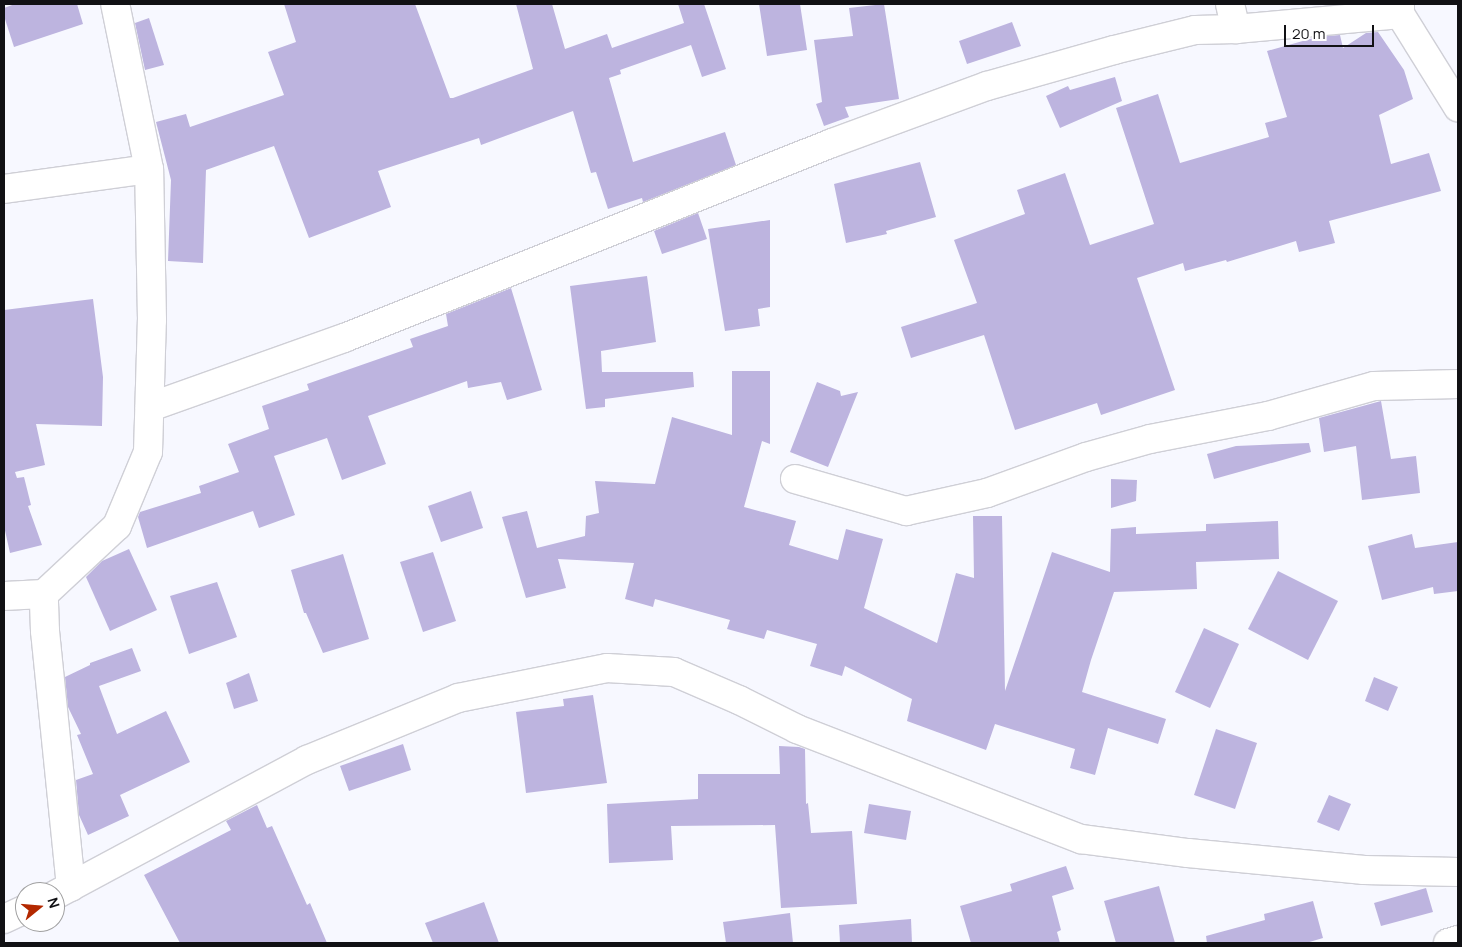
<!DOCTYPE html>
<style>
body{margin:0}
#map{position:relative;width:1462px;height:947px;overflow:hidden;background:#f7f8ff;font-family:Manrope,sans-serif}
div>[style]{position:absolute}
.building>*{inset:0;background:#bdb4df}
.roads{filter:drop-shadow(1px 0 #cfcfd6) drop-shadow(-1px 0 #cfcfd6) drop-shadow(0 1px #cfcfd6) drop-shadow(0 -1px #cfcfd6)}
.minor>*{height:28px;margin:-14px;padding:0 14px;transform-origin:14px;border-radius:14px;background:#fff}
span{translate:-50% -50%;white-space:nowrap;text-align:center;line-height:1.15;-webkit-text-stroke:4.5px #fff;paint-order:stroke}
.frame{position:absolute;inset:0;border:5px solid #111114;pointer-events:none}
.north{position:absolute;left:15px;top:882px;width:50px;height:50px;box-sizing:border-box;background:#fff;border:1px solid #a0a0a1;border-radius:50%;rotate:73deg;font-size:14px;font-weight:700;line-height:20px;text-align:center;color:#111114}
.north::after{content:'';display:block;margin:auto;width:18px;height:22px;background:#b32800;clip-path:polygon(50% 0,100% 100%,50% 72%,0 100%)}
.scale{position:absolute;left:1284px;top:25px;width:90px;height:22px;box-sizing:border-box;border:2px solid #111114;border-top:0;padding-left:6px;font-size:15px;line-height:18px;white-space:nowrap;color:#111114;-webkit-text-stroke:4px #fff;paint-order:stroke}
</style>
<div id="map">
<div class="building">
<div style="clip-path:polygon(15px 4px,77px 4px,83px 24px,14px 47px,4px 16px,4px 8px)"></div>
<div style="clip-path:polygon(284px 4px,415px 4px,450px 98px,453px 98px,533px 69px,516px 4px,552px 4px,565px 49px,607px 34px,612px 48px,684px 23px,678px 4px,704px 4px,726px 69px,702px 77px,691px 45px,620px 70px,621px 74px,609px 78px,633px 162px,725px 132px,736px 165px,643px 202px,642px 198px,608px 209px,596px 172px,591px 173px,573px 111px,481px 145px,479px 138px,378px 171px,391px 207px,309px 238px,274px 146px,206px 170px,203px 263px,168px 261px,171px 180px,156px 122px,186px 114px,190px 127px,284px 95px,268px 52px,296px 42px)"></div>
<div style="clip-path:polygon(759px 4px,800px 4px,807px 50px,767px 56px)"></div>
<div style="clip-path:polygon(884px 4px,899px 99px,845px 107px,849px 117px,824px 126px,816px 104px,822px 102px,814px 40px,853px 36px,849px 8px)"></div>
<div style="clip-path:polygon(149px 18px,164px 65px,145px 70px,135px 23px)"></div>
<div style="clip-path:polygon(1012px 22px,1021px 46px,967px 64px,959px 41px)"></div>
<div style="clip-path:polygon(1378px 32px,1404px 70px,1413px 99px,1379px 115px,1391px 164px,1429px 153px,1441px 191px,1329px 221px,1335px 243px,1299px 252px,1296px 241px,1227px 262px,1226px 260px,1185px 271px,1183px 263px,1137px 278px,1175px 390px,1101px 415px,1097px 403px,1015px 430px,984px 335px,911px 358px,901px 327px,977px 303px,954px 240px,1025px 214px,1017px 190px,1065px 173px,1090px 245px,1154px 224px,1116px 108px,1158px 94px,1180px 163px,1269px 137px,1265px 123px,1287px 117px,1267px 51px,1317px 37px,1340px 35px,1343px 48px,1366px 33px)"></div>
<div style="clip-path:polygon(1115px 77px,1122px 101px,1060px 128px,1046px 96px,1068px 86px,1070px 90px)"></div>
<div style="clip-path:polygon(920px 162px,936px 217px,886px 231px,887px 234px,846px 243px,834px 184px)"></div>
<div style="clip-path:polygon(698px 213px,707px 239px,662px 254px,654px 231px)"></div>
<div style="clip-path:polygon(770px 220px,770px 307px,758px 309px,760px 326px,725px 331px,708px 229px)"></div>
<div style="clip-path:polygon(647px 276px,656px 342px,601px 351px,602px 372px,693px 372px,694px 387px,605px 399px,605px 407px,586px 409px,570px 286px)"></div>
<div style="clip-path:polygon(511px 288px,542px 390px,507px 400px,501px 382px,468px 388px,467px 381px,368px 416px,386px 464px,342px 480px,327px 438px,274px 456px,295px 515px,259px 528px,253px 511px,147px 548px,138px 517px,140px 512px,201px 493px,199px 486px,239px 472px,228px 444px,269px 429px,262px 406px,309px 390px,307px 384px,413px 347px,410px 339px,448px 326px,446px 314px)"></div>
<div style="clip-path:polygon(93px 299px,103px 377px,102px 426px,36px 424px,45px 465px,15px 472px,17px 478px,24px 477px,31px 505px,28px 506px,42px 545px,10px 553px,4px 526px,4px 310px)"></div>
<div style="clip-path:polygon(732px 371px,770px 371px,770px 444px,762px 441px,744px 507px,796px 521px,789px 545px,838px 560px,846px 529px,883px 539px,864px 608px,937px 643px,956px 573px,974px 578px,973px 516px,1002px 516px,1005px 691px,1052px 552px,1110px 572px,1111px 529px,1136px 527px,1136px 534px,1206px 531px,1206px 524px,1278px 521px,1279px 559px,1196px 562px,1197px 589px,1114px 592px,1091px 660px,1082px 692px,1166px 719px,1158px 744px,1108px 728px,1095px 775px,1070px 768px,1075px 749px,995px 724px,986px 750px,907px 721px,912px 699px,845px 666px,842px 676px,810px 666px,817px 644px,767px 630px,764px 639px,727px 629px,730px 620px,655px 599px,653px 607px,625px 599px,634px 563px,558px 559px,566px 588px,526px 598px,502px 517px,527px 511px,537px 548px,585px 536px,586px 516px,599px 513px,595px 481px,655px 484px,672px 417px,732px 435px)"></div>
<div style="clip-path:polygon(817px 382px,840px 391px,841px 396px,858px 392px,828px 467px,790px 452px)"></div>
<div style="clip-path:polygon(1381px 401px,1391px 459px,1416px 456px,1420px 493px,1362px 500px,1356px 446px,1324px 452px,1319px 418px)"></div>
<div style="clip-path:polygon(1309px 443px,1311px 452px,1214px 479px,1207px 454px,1236px 446px)"></div>
<div style="clip-path:polygon(1111px 479px,1137px 480px,1136px 501px,1111px 508px)"></div>
<div style="clip-path:polygon(471px 491px,483px 528px,441px 542px,428px 506px)"></div>
<div style="clip-path:polygon(1412px 534px,1415px 548px,1458px 542px,1458px 591px,1434px 594px,1433px 587px,1382px 600px,1368px 546px)"></div>
<div style="clip-path:polygon(129px 549px,157px 610px,110px 631px,86px 577px,102px 561px)"></div>
<div style="clip-path:polygon(433px 552px,456px 621px,423px 632px,400px 562px)"></div>
<div style="clip-path:polygon(343px 554px,369px 639px,323px 653px,306px 613px,304px 613px,291px 570px)"></div>
<div style="clip-path:polygon(1278px 571px,1338px 601px,1308px 660px,1248px 629px)"></div>
<div style="clip-path:polygon(217px 582px,237px 637px,189px 654px,170px 596px)"></div>
<div style="clip-path:polygon(1204px 628px,1239px 644px,1210px 708px,1175px 692px)"></div>
<div style="clip-path:polygon(132px 648px,141px 671px,99px 686px,117px 734px,166px 711px,190px 762px,120px 795px,129px 816px,88px 835px,79px 815px,76px 780px,93px 774px,77px 735px,81px 734px,68px 707px,65px 677px,90px 665px,90px 663px)"></div>
<div style="clip-path:polygon(249px 673px,258px 701px,234px 709px,226px 683px)"></div>
<div style="clip-path:polygon(1374px 677px,1398px 687px,1388px 711px,1365px 701px)"></div>
<div style="clip-path:polygon(593px 695px,607px 783px,526px 793px,516px 712px,564px 706px,563px 699px)"></div>
<div style="clip-path:polygon(1216px 729px,1257px 743px,1235px 809px,1194px 795px)"></div>
<div style="clip-path:polygon(403px 744px,411px 770px,349px 791px,340px 766px)"></div>
<div style="clip-path:polygon(779px 746px,799px 747px,805px 749px,806px 804px,808px 803px,811px 833px,852px 831px,857px 904px,781px 908px,775px 825px,671px 826px,673px 860px,609px 863px,607px 804px,698px 799px,698px 774px,780px 774px)"></div>
<div style="clip-path:polygon(1329px 795px,1351px 804px,1339px 831px,1317px 822px)"></div>
<div style="clip-path:polygon(869px 804px,911px 811px,906px 840px,864px 833px)"></div>
<div style="clip-path:polygon(257px 805px,267px 828px,272px 826px,307px 905px,310px 903px,327px 943px,180px 943px,144px 875px,231px 830px,226px 821px)"></div>
<div style="clip-path:polygon(1066px 866px,1074px 889px,1052px 896px,1061px 930px,1057px 932px,1060px 943px,971px 943px,960px 906px,1012px 891px,1010px 884px)"></div>
<div style="clip-path:polygon(1159px 886px,1175px 943px,1116px 943px,1104px 901px)"></div>
<div style="clip-path:polygon(1426px 888px,1433px 912px,1381px 926px,1374px 903px)"></div>
<div style="clip-path:polygon(1313px 901px,1323px 938px,1306px 943px,1207px 943px,1206px 936px,1265px 920px,1264px 914px)"></div>
<div style="clip-path:polygon(484px 902px,499px 943px,433px 943px,425px 923px)"></div>
<div style="clip-path:polygon(790px 913px,793px 943px,726px 943px,723px 922px)"></div>
<div style="clip-path:polygon(911px 919px,912px 943px,840px 943px,839px 925px)"></div>
</div>
<div class="roads">
<div class="minor">
<div style="left:1230px;top:4px;width:26px;rotate:77deg"></div>
<div style="left:1400px;top:4px;width:10px;rotate:90deg"></div>
<div style="left:1400px;top:14px;width:110px;rotate:58.1deg"></div>
<div style="left:4px;top:189px;width:146px;rotate:-7.9deg"></div>
<div style="left:150px;top:407px;width:206px;rotate:-19.6deg"></div>
<div style="left:344px;top:338px;width:526px;rotate:-21.78deg"></div>
<div style="left:832px;top:143px;width:165px;rotate:-20.2deg"></div>
<div style="left:987px;top:86px;width:132px;rotate:-15.8deg"></div>
<div style="left:1114px;top:50px;width:83px;rotate:-13.9deg"></div>
<div style="left:1195px;top:30px;width:41px;rotate:-1.4deg"></div>
<div style="left:1236px;top:29px;width:165px;rotate:-5.2deg"></div>
<div style="left:795px;top:479px;width:116px;rotate:16.1deg"></div>
<div style="left:906px;top:511px;width:83px;rotate:-12.5deg"></div>
<div style="left:987px;top:493px;width:105px;rotate:-20deg"></div>
<div style="left:1086px;top:457px;width:66px;rotate:-15.7deg"></div>
<div style="left:1150px;top:439px;width:120px;rotate:-11deg"></div>
<div style="left:1268px;top:416px;width:110px;rotate:-15.8deg"></div>
<div style="left:1374px;top:386px;width:84px;rotate:-1.4deg"></div>
<div style="left:4px;top:596px;width:40px;rotate:-2.9deg"></div>
<div style="left:71px;top:887px;width:257px;rotate:-95.8deg"></div>
<div style="left:45px;top:631px;width:37px;rotate:-92deg"></div>
<div style="left:44px;top:594px;width:100px;rotate:-43deg"></div>
<div style="left:117px;top:526px;width:80px;rotate:-67.3deg"></div>
<div style="left:148px;top:452px;width:132px;rotate:-88.3deg"></div>
<div style="left:152px;top:320px;width:151px;rotate:-91.1deg"></div>
<div style="left:149px;top:169px;width:168px;rotate:-101.6deg"></div>
<div style="left:55px;top:895px;width:286px;rotate:-28.2deg"></div>
<div style="left:307px;top:760px;width:163px;rotate:-22.3deg"></div>
<div style="left:458px;top:698px;width:152px;rotate:-11.4deg"></div>
<div style="left:607px;top:668px;width:67px;rotate:3.4deg"></div>
<div style="left:674px;top:672px;width:71px;rotate:23.3deg"></div>
<div style="left:739px;top:700px;width:65px;rotate:26.6deg"></div>
<div style="left:797px;top:729px;width:305px;rotate:21.2deg"></div>
<div style="left:1081px;top:839px;width:108px;rotate:7.5deg"></div>
<div style="left:1188px;top:853px;width:177px;rotate:5.5deg"></div>
<div style="left:1364px;top:870px;width:94px;rotate:1.2deg"></div>
<div style="left:4px;top:919px;width:23px;rotate:-25deg"></div>
<div style="left:1448px;top:943px;width:10px;rotate:-17deg"></div>
</div>
</div>
<div class="frame"></div>
<div class="north">N</div>
<div class="scale">20 m</div>
</div>
